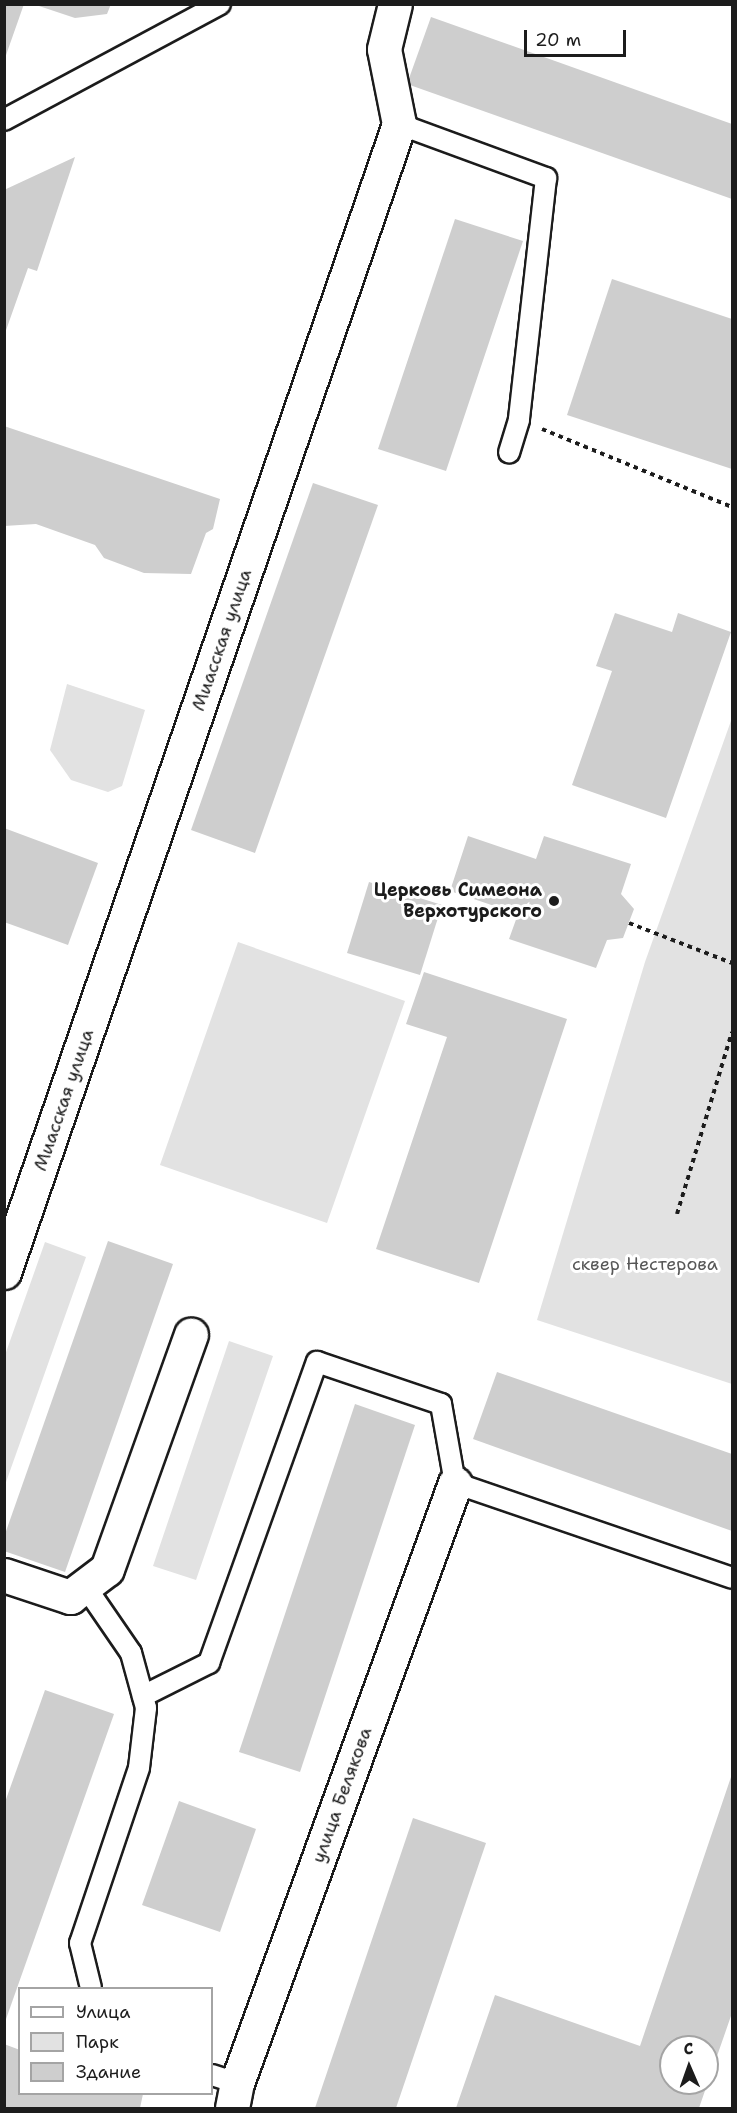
<!DOCTYPE html>
<meta charset="utf-8">
<style>
body{margin:0}
#map{position:relative;width:737px;height:2113px;overflow:hidden;background:#fff;font-family:"Shantell Sans",sans-serif}
div>[style]{position:absolute}
.green>*{inset:0;background:#e2e2e2}
.building>*{inset:0;background:#cecece}
.path>*{height:4px;margin-top:-2px;transform-origin:0;background:repeating-linear-gradient(90deg,#1c1c1c 0 4.5px,transparent 0 9px)}
.roads{filter:drop-shadow(2px 0 #1c1c1c) drop-shadow(-2px 0 #1c1c1c) drop-shadow(0 2px #1c1c1c) drop-shadow(0 -2px #1c1c1c)}
.lane>*{height:20px;margin:-10px;padding:0 10px;transform-origin:10px;border-radius:10px;background:#fff}
.street>*{height:33px;margin:-16.5px;padding:0 16.5px;transform-origin:16.5px;border-radius:16.5px;background:#fff}
.dots>*{width:16px;height:16px;translate:-50% -50%;box-sizing:border-box;border:3px solid #fff;border-radius:50%}
span{translate:-50% -50%;white-space:nowrap;text-align:center;line-height:1.15;-webkit-text-stroke:6px #fff;paint-order:stroke}
.street-label{font-size:18px;color:#1c1c1c}
.poi-label{font-size:18px;color:#1c1c1c;font-weight:700}
.right{translate:-100% -50%;text-align:right}
.park-label{font-size:18px;color:#575757}
.frame{position:absolute;inset:0;border:6px solid #1c1c1c;pointer-events:none}
.legend{position:absolute;left:18px;top:1987px;width:195px;height:108px;box-sizing:border-box;background:#fff;border:2px solid #a4a4a4;margin:0;padding:8px 10px;list-style:none;font-size:18px;color:#1c1c1c}
.legend li{display:flex;align-items:center;gap:12px;height:30px}
.legend b{width:30px;border:2px solid #a4a4a4}
.north{position:absolute;left:659px;top:2035px;width:60px;height:60px;box-sizing:border-box;background:#fff;border:2px solid #a4a4a4;border-radius:50%;rotate:358deg;font-size:16px;font-weight:700;line-height:24px;text-align:center;color:#1c1c1c}
.north::after{content:'';display:block;margin:auto;width:21px;height:27px;background:#1c1c1c;clip-path:polygon(50% 0,100% 100%,50% 72%,0 100%)}
.scale{position:absolute;left:524px;top:30px;width:102px;height:27px;box-sizing:border-box;border:3px solid #1c1c1c;border-top:0;padding-left:8px;font-size:18px;line-height:21px;white-space:nowrap;color:#1c1c1c;-webkit-text-stroke:4px #fff;paint-order:stroke}
</style>
<div id="map">
<div class="green">
<div style="clip-path:polygon(67px 684px,145px 710px,122px 786px,108px 792px,71px 780px,50px 750px)"></div>
<div style="clip-path:polygon(732px 718px,732px 1384px,537px 1320px,645px 962px)"></div>
<div style="clip-path:polygon(238px 942px,405px 1001px,327px 1223px,160px 1165px)"></div>
<div style="clip-path:polygon(45px 1242px,86px 1257px,5px 1485px,5px 1355px)"></div>
<div style="clip-path:polygon(229px 1341px,273px 1356px,196px 1580px,153px 1566px)"></div>
</div>
<div class="building">
<div style="clip-path:polygon(4px 4px,24px 4px,5px 58px,4px 58px)"></div>
<div style="clip-path:polygon(33px 4px,111px 4px,107px 14px,75px 18px)"></div>
<div style="clip-path:polygon(431px 17px,732px 124px,732px 199px,407px 84px)"></div>
<div style="clip-path:polygon(75px 157px,37px 271px,28px 268px,4px 336px,4px 190px)"></div>
<div style="clip-path:polygon(455px 219px,523px 241px,446px 471px,378px 449px)"></div>
<div style="clip-path:polygon(612px 279px,732px 319px,732px 469px,567px 415px)"></div>
<div style="clip-path:polygon(4px 426px,220px 499px,213px 529px,206px 533px,191px 574px,144px 573px,104px 558px,95px 545px,36px 524px,4px 526px)"></div>
<div style="clip-path:polygon(313px 483px,378px 505px,255px 853px,191px 830px)"></div>
<div style="clip-path:polygon(615px 613px,672px 632px,678px 613px,731px 632px,666px 818px,572px 785px,612px 671px,596px 666px)"></div>
<div style="clip-path:polygon(4px 828px,98px 863px,68px 945px,4px 922px)"></div>
<div style="clip-path:polygon(468px 836px,536px 859px,544px 836px,631px 864px,621px 894px,634px 909px,623px 938px,607px 940px,596px 968px,509px 939px,518px 914px,450px 891px)"></div>
<div style="clip-path:polygon(369px 882px,442px 905px,420px 975px,347px 953px)"></div>
<div style="clip-path:polygon(424px 972px,567px 1019px,479px 1283px,376px 1249px,447px 1037px,406px 1024px)"></div>
<div style="clip-path:polygon(108px 1241px,173px 1264px,65px 1572px,4px 1551px,4px 1537px)"></div>
<div style="clip-path:polygon(497px 1372px,732px 1454px,732px 1531px,473px 1439px)"></div>
<div style="clip-path:polygon(355px 1404px,415px 1425px,300px 1772px,239px 1752px)"></div>
<div style="clip-path:polygon(45px 1690px,114px 1714px,5px 2022px,4px 1805px)"></div>
<div style="clip-path:polygon(evenodd,732px 1774px,732px 2013px,699px 2108px,456px 2108px,495px 1995px,640px 2046px,732px 1774px,671px 2047px,707px 2047px,707px 2083px,671px 2083px,671px 2047px)"></div>
<div style="clip-path:polygon(179px 1801px,256px 1829px,220px 1932px,142px 1905px)"></div>
<div style="clip-path:polygon(413px 1818px,486px 1843px,396px 2108px,315px 2108px)"></div>
<div style="clip-path:polygon(4px 2044px,20px 2050px,20px 2094px,143px 2094px,140px 2108px,4px 2108px)"></div>
</div>
<div class="path">
<div style="left:542px;top:429px;width:205px;rotate:22.3deg"></div>
<div style="left:629px;top:923px;width:110px;rotate:21.2deg"></div>
<div style="left:677px;top:1214px;width:190px;rotate:-73.2deg"></div>
</div>
<div class="roads">
<div class="lane">
<div style="left:4px;top:120px;width:245px;rotate:-28.2deg"></div>
<div style="left:399px;top:124px;width:157px;rotate:20.2deg"></div>
<div style="left:546px;top:178px;width:244px;rotate:96.4deg"></div>
<div style="left:519px;top:420px;width:34px;rotate:107deg"></div>
<div style="left:85px;top:1586px;width:81px;rotate:55.5deg"></div>
<div style="left:131px;top:1653px;width:57px;rotate:74.7deg"></div>
<div style="left:146px;top:1708px;width:60px;rotate:96.7deg"></div>
<div style="left:139px;top:1768px;width:185px;rotate:108.6deg"></div>
<div style="left:80px;top:1943px;width:46px;rotate:76.3deg"></div>
<div style="left:143px;top:1696px;width:74px;rotate:-26.6deg"></div>
<div style="left:209px;top:1663px;width:320px;rotate:-70.3deg"></div>
<div style="left:317px;top:1362px;width:131px;rotate:18.7deg"></div>
<div style="left:441px;top:1404px;width:80px;rotate:80deg"></div>
<div style="left:455px;top:1483px;width:293px;rotate:18.9deg"></div>
<div style="left:212px;top:2075px;width:26px;rotate:18deg"></div>
</div>
<div class="street">
<div style="left:4px;top:1272px;width:1214px;rotate:-71.01deg"></div>
<div style="left:399px;top:124px;width:76px;rotate:-101.3deg"></div>
<div style="left:384px;top:49px;width:46px;rotate:-76.3deg"></div>
<div style="left:4px;top:1575px;width:70px;rotate:18.4deg"></div>
<div style="left:70px;top:1597px;width:46px;rotate:-37.1deg"></div>
<div style="left:107px;top:1569px;width:249px;rotate:-70.3deg"></div>
<div style="left:232px;top:2108px;width:25px;rotate:-79deg"></div>
<div style="left:237px;top:2083px;width:638px;rotate:-70.03deg"></div>
</div>
</div>
<div class="dots">
<div style="left:554px;top:901px;background:#1c1c1c"></div>
</div>
<div class="street-label">
<span style="left:222px;top:640px;rotate:-71deg">Миасская улица</span>
<span style="left:64px;top:1100px;rotate:-71deg">Миасская улица</span>
<span style="left:342px;top:1795px;rotate:-70deg">улица Белякова</span>
</div>
<div class="poi-label">
<span class="right" style="left:542px;top:901px">Церковь Симеона<br>Верхотурского</span>
</div>
<div class="park-label">
<span style="left:645px;top:1264px">сквер Нестерова</span>
</div>
<div class="frame"></div>
<ul class="legend">
<li><b style="height:8px;background:#fff"></b>Улица</li>
<li><b style="height:16px;background:#e2e2e2"></b>Парк</li>
<li><b style="height:16px;background:#cecece"></b>Здание</li>
</ul>
<div class="north">С</div>
<div class="scale">20 m</div>
</div>
